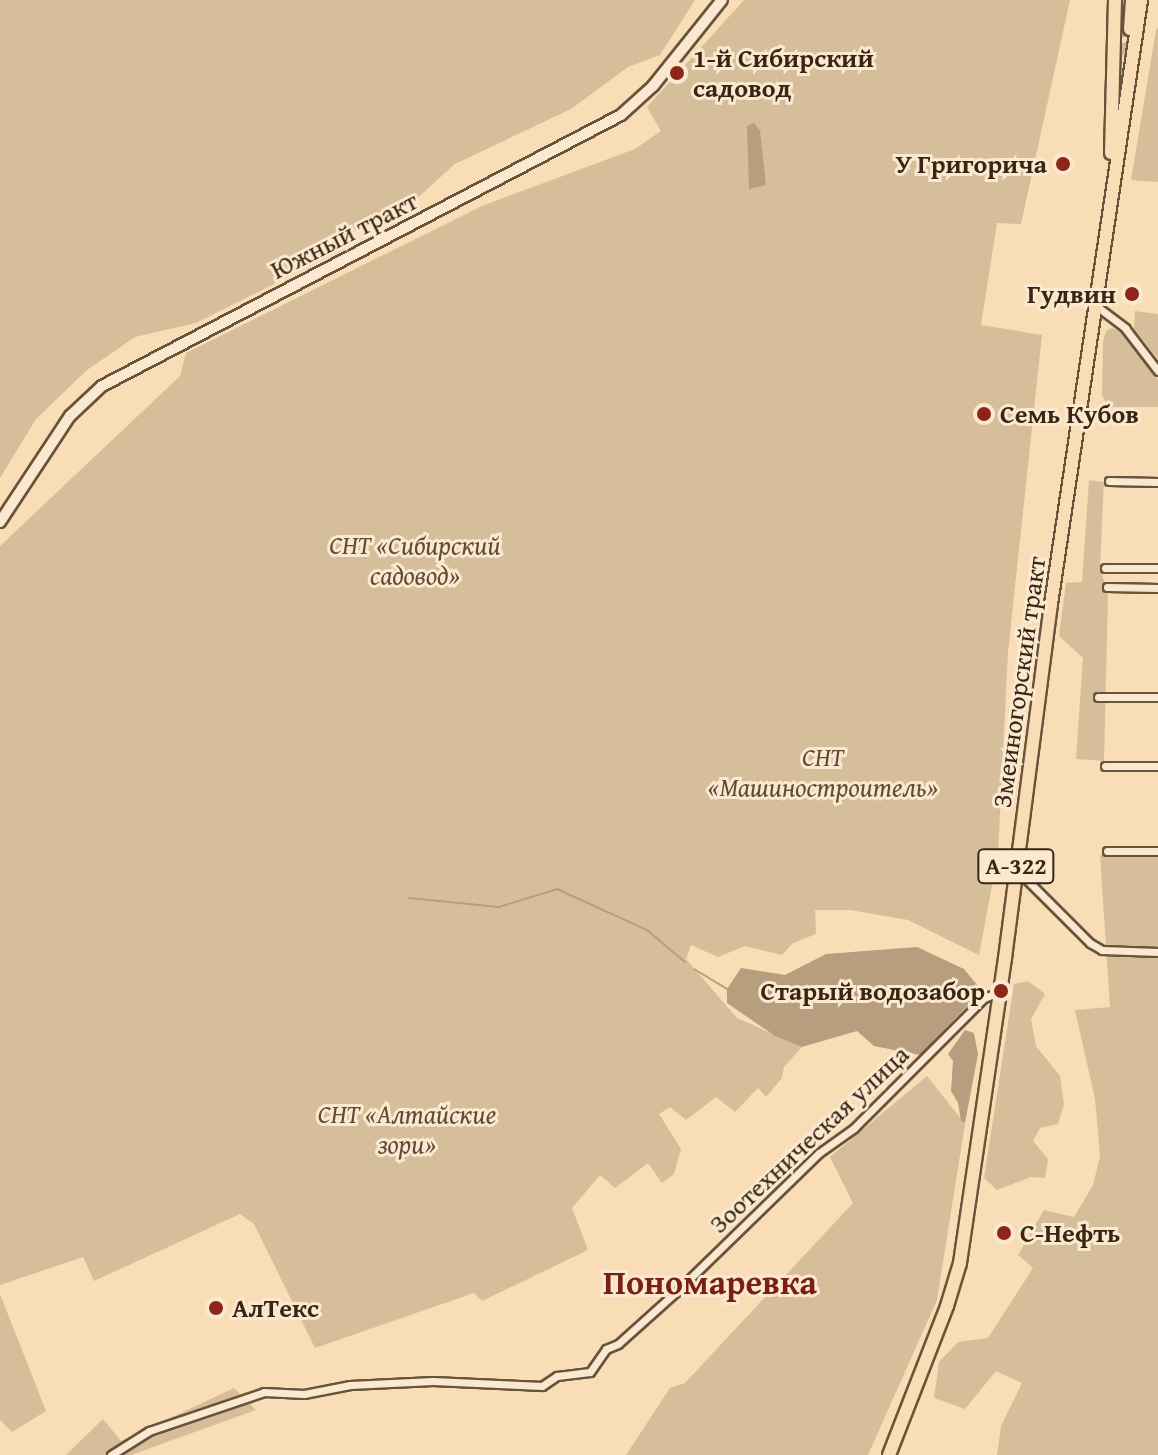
<!DOCTYPE html>
<meta charset="utf-8">
<style>
body{margin:0}
#map{position:relative;width:1158px;height:1455px;overflow:hidden;background:#f8ddb7;font-family:"Gentium Book Plus",serif}
div>[style]{position:absolute}
.green>*{inset:0;background:#d7be9b}
.water>*{inset:0;background:#b79e7f}
.stream>*{height:2px;margin:-1px;padding:0 1px;transform-origin:1px;border-radius:1px;background:#b79e7f}
.trunk-tunnel>*{height:12px;margin-top:-6px;transform-origin:0;background:repeating-linear-gradient(90deg,#d2b896 0 12px,transparent 0 18px)}
.roads{filter:drop-shadow(2px 0 #68533b) drop-shadow(-2px 0 #68533b) drop-shadow(0 2px #68533b) drop-shadow(0 -2px #68533b)}
.minor>*{height:7px;margin:-3.5px;padding:0 3.5px;transform-origin:3.5px;border-radius:3.5px;background:#fae9d0}
.secondary>*{height:10px;margin:-5px;padding:0 5px;transform-origin:5px;border-radius:5px;background:#fae9d0}
.trunk>*{height:12px;margin:-6px;padding:0 6px;transform-origin:6px;border-radius:6px;background:#f8ddb7}
.dots>*{width:22px;height:22px;translate:-50% -50%;box-sizing:border-box;border:4px solid #fae9d0;border-radius:50%}
span{translate:-50% -50%;white-space:nowrap;text-align:center;line-height:1.15;-webkit-text-stroke:6px #fae9d0;paint-order:stroke}
.shield-label span{padding:2px 6px;background:#fae9d0;border:2px solid;border-radius:6px;-webkit-text-stroke-width:0}
.shield-label{font-size:24px;color:#382512;font-weight:700}
.poi-label{font-size:26px;color:#382512;font-weight:700}
.left{translate:0 -50%;text-align:left}
.right{translate:-100% -50%;text-align:right}
.street-label{font-size:26px;color:#382512}
.park-label{font-size:26px;color:#604b34;font-style:italic}
.district-label{font-size:34px;color:#7a1f14;font-weight:700}
</style>
<div id="map">
<div class="green">
<div style="clip-path:polygon(0 0,695px 0,660px 55px,628px 67px,571px 109px,455px 164px,404px 210px,354px 231px,348px 247px,196px 323px,135px 337px,87px 370px,36px 419px,0 478px)"></div>
<div style="clip-path:polygon(744px 0,1070px 0,1021px 224px,997px 223px,981px 325px,1042px 335px,1008px 652px,998px 854px,979px 955px,908px 920px,850px 910px,815px 910px,816px 934px,793px 943px,782px 955px,745px 946px,718px 957px,691px 945px,686px 959px,737px 1018px,802px 1047px,784px 1067px,782px 1078px,766px 1097px,758px 1088px,735px 1112px,716px 1097px,686px 1120px,670px 1107px,659px 1114px,681px 1149px,674px 1174px,662px 1183px,648px 1163px,615px 1188px,600px 1175px,572px 1208px,588px 1250px,482px 1301px,474px 1293px,315px 1348px,254px 1224px,240px 1214px,94px 1281px,83px 1257px,0 1285px,0 546px,180px 376px,186px 353px,482px 206px,635px 149px,661px 131px,647px 107px)"></div>
<div style="clip-path:polygon(1158px 28px,1158px 182px,1131px 180px,1156px 30px)"></div>
<div style="clip-path:polygon(1135px 311px,1158px 314px,1158px 359px,1134px 329px)"></div>
<div style="clip-path:polygon(1112px 328px,1122px 332px,1158px 380px,1158px 407px,1108px 407px,1102px 395px,1103px 342px,1106px 331px)"></div>
<div style="clip-path:polygon(1089px 480px,1104px 482px,1100px 567px,1108px 595px,1104px 761px,1076px 759px,1083px 658px,1059px 636px,1066px 583px,1082px 582px)"></div>
<div style="clip-path:polygon(1100px 855px,1158px 857px,1158px 1455px,997px 1455px,1001px 1426px,1022px 1383px,996px 1371px,965px 1409px,934px 1398px,939px 1362px,958px 1342px,988px 1338px,1033px 1268px,1018px 1255px,1044px 1210px,1074px 1217px,1093px 1185px,1100px 1156px,1095px 1099px,1075px 1010px,1110px 1007px)"></div>
<div style="clip-path:polygon(1028px 981px,1045px 994px,1031px 1019px,1036px 1046px,1060px 1076px,1064px 1105px,1058px 1124px,1040px 1128px,1033px 1141px,1048px 1159px,1045px 1178px,1031px 1177px,997px 1190px,984px 1178px,1014px 984px)"></div>
<div style="clip-path:polygon(927px 1076px,965px 1124px,937px 1300px,868px 1455px,626px 1455px,670px 1388px,685px 1383px,853px 1203px,830px 1157px)"></div>
<div style="clip-path:polygon(0 1294px,46px 1411px,12px 1432px,0 1420px)"></div>
<div style="clip-path:polygon(234px 1388px,256px 1410px,131px 1455px,66px 1455px,103px 1419px,121px 1441px)"></div>
</div>
<div class="water">
<div style="clip-path:polygon(754px 123px,760px 131px,766px 185px,749px 189px,747px 126px)"></div>
<div style="clip-path:polygon(917px 947px,964px 969px,978px 986px,971px 1002px,920px 1055px,874px 1046px,857px 1031px,802px 1047px,775px 1036px,727px 1003px,727px 989px,741px 968px,785px 975px,826px 954px)"></div>
<div style="clip-path:polygon(965px 1030px,974px 1033px,978px 1054px,965px 1123px,961px 1121px,958px 1103px,951px 1091px,953px 1061px,948px 1054px)"></div>
</div>
<div class="stream">
<div style="left:409px;top:898px;width:90px;rotate:5.7deg"></div>
<div style="left:499px;top:907px;width:61px;rotate:-17.2deg"></div>
<div style="left:557px;top:889px;width:99px;rotate:24.5deg"></div>
<div style="left:647px;top:930px;width:50px;rotate:40.1deg"></div>
<div style="left:694px;top:969px;width:39px;rotate:31deg"></div>
</div>
<div class="trunk-tunnel">
<div style="left:1120px;top:55px;width:55px;rotate:-86.9deg"></div>
</div>
<div class="roads">
<div class="minor">
<div style="left:1095px;top:305px;width:38px;rotate:37deg"></div>
<div style="left:1125px;top:328px;width:54px;rotate:52.5deg"></div>
<div style="left:1109px;top:481px;width:49px;rotate:1.2deg"></div>
<div style="left:1105px;top:568px;width:53px"></div>
<div style="left:1107px;top:587px;width:51px;rotate:1.1deg"></div>
<div style="left:1098px;top:697px;width:60px"></div>
<div style="left:1105px;top:766px;width:53px"></div>
<div style="left:1107px;top:851px;width:51px"></div>
<div style="left:1018px;top:871px;width:102px;rotate:45deg"></div>
<div style="left:1090px;top:943px;width:14px;rotate:30deg"></div>
<div style="left:1102px;top:950px;width:56px;rotate:2deg"></div>
<div style="left:111px;top:1455px;width:45px;rotate:-32.3deg"></div>
<div style="left:149px;top:1431px;width:121px;rotate:-18.7deg"></div>
<div style="left:264px;top:1392px;width:40px;rotate:2.9deg"></div>
<div style="left:304px;top:1394px;width:47px;rotate:-11.1deg"></div>
<div style="left:350px;top:1385px;width:83px;rotate:-2.8deg"></div>
<div style="left:433px;top:1381px;width:109px;rotate:2.6deg"></div>
<div style="left:542px;top:1386px;width:18px;rotate:-34deg"></div>
<div style="left:557px;top:1376px;width:33px;rotate:-7deg"></div>
<div style="left:590px;top:1372px;width:28px;rotate:-55deg"></div>
<div style="left:606px;top:1349px;width:13px;rotate:-23deg"></div>
<div style="left:618px;top:1344px;width:78px;rotate:-41.9deg"></div>
<div style="left:676px;top:1292px;width:199px;rotate:-44.2deg"></div>
<div style="left:819px;top:1153px;width:43px;rotate:-35.5deg"></div>
<div style="left:854px;top:1128px;width:184px;rotate:-45deg"></div>
<div style="left:984px;top:998px;width:18px;rotate:-22deg"></div>
</div>
<div class="secondary">
<div style="left:0;top:522px;width:127px;rotate:-56.6deg"></div>
<div style="left:70px;top:416px;width:44px;rotate:-43.2deg"></div>
<div style="left:102px;top:386px;width:585px;rotate:-27.57deg"></div>
<div style="left:621px;top:115px;width:43px;rotate:-42.2deg"></div>
<div style="left:653px;top:86px;width:110px;rotate:-51.3deg"></div>
</div>
<div class="trunk">
<div style="left:1130px;top:29px;width:29px;rotate:-86deg"></div>
<div style="left:1111px;top:153px;width:153px;rotate:-88.5deg"></div>
<div style="left:889px;top:1455px;width:160px;rotate:-68.7deg"></div>
<div style="left:947px;top:1306px;width:45px;rotate:-73.2deg"></div>
<div style="left:960px;top:1263px;width:308px;rotate:-81.6deg"></div>
<div style="left:1005px;top:958px;width:357px;rotate:-82.6deg"></div>
<div style="left:1051px;top:604px;width:611px;rotate:-81.52deg"></div>
</div>
</div>
<div class="dots">
<div style="left:677px;top:73px;background:#8f2418"></div>
<div style="left:1063px;top:164px;background:#8f2418"></div>
<div style="left:1132px;top:294px;background:#8f2418"></div>
<div style="left:984px;top:414px;background:#8f2418"></div>
<div style="left:1001px;top:991px;background:#8f2418"></div>
<div style="left:1004px;top:1233px;background:#8f2418"></div>
<div style="left:216px;top:1308px;background:#8f2418"></div>
</div>
<div class="shield-label">
<span style="left:1016px;top:866px">А-322</span>
</div>
<div class="poi-label">
<span class="left" style="left:693px;top:73px">1-й Сибирский<br>садовод</span>
<span class="right" style="left:1047px;top:164px">У Григорича</span>
<span class="right" style="left:1116px;top:294px">Гудвин</span>
<span class="left" style="left:1000px;top:414px">Семь Кубов</span>
<span class="right" style="left:985px;top:991px">Старый водозабор</span>
<span class="left" style="left:1020px;top:1233px">С-Нефть</span>
<span class="left" style="left:232px;top:1308px">АлТекс</span>
</div>
<div class="street-label">
<span style="left:344px;top:235px;rotate:-27deg">Южный тракт</span>
<span style="left:1019px;top:682px;rotate:-82deg">Змеиногорский тракт</span>
<span style="left:809px;top:1139px;rotate:-43deg">Зоотехническая улица</span>
</div>
<div class="park-label">
<span style="left:415px;top:560px">СНТ «Сибирский<br>садовод»</span>
<span style="left:823px;top:772px">СНТ<br>«Машиностроитель»</span>
<span style="left:407px;top:1129px">СНТ «Алтайские<br>зори»</span>
</div>
<div class="district-label">
<span style="left:710px;top:1282px">Пономаревка</span>
</div>
</div>
